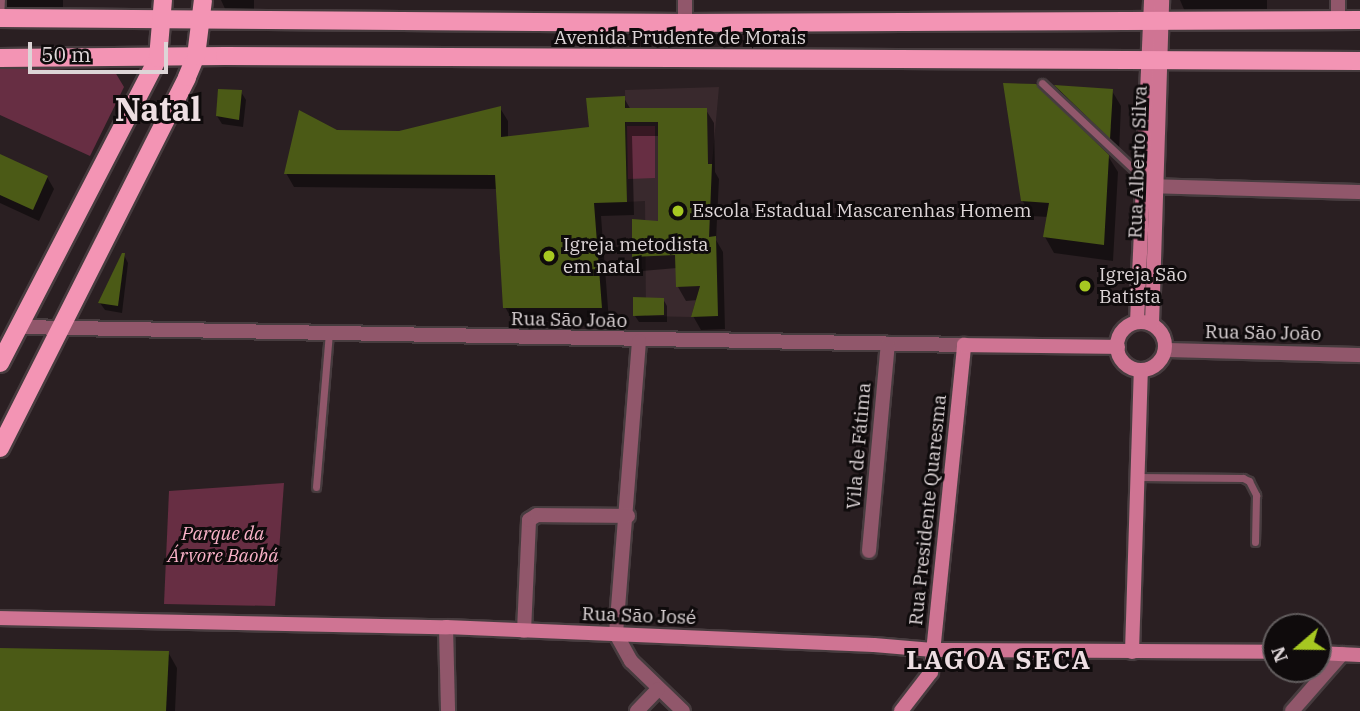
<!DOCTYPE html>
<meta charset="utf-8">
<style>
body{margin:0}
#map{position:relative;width:1360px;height:711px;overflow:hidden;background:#2a1f22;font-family:"IBM Plex Serif",serif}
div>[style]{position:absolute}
.built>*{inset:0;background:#39292d}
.green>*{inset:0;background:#672e43}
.shadow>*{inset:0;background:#0007}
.building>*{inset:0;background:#4b5a16}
.roads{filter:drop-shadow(2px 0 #473c3f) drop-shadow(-2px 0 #473c3f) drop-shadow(0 2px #473c3f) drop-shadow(0 -2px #473c3f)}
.lane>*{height:7px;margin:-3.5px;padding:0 3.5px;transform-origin:3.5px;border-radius:3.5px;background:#91576b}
.street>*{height:14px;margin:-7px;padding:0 7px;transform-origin:7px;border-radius:7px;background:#91576b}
.secondary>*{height:14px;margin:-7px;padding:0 7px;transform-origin:7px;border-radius:7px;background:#cf7493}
.secondary>.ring{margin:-7px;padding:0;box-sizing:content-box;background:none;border:14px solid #cf7493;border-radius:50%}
.primary>*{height:18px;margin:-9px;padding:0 9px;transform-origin:9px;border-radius:9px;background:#f394b4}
.dots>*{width:19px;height:19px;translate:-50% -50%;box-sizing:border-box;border:4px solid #0f0b0c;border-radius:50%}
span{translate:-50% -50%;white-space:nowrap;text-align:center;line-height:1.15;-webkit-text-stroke:6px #0f0b0c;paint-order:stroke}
.street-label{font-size:19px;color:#ddd5d7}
.poi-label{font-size:19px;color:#ddd5d7}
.left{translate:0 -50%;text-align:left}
.park-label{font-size:19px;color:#fab2c8;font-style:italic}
.district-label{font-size:26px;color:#eddee2;font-weight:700;letter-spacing:2px}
.town-label{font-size:33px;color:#eddee2;font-weight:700}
.north{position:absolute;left:1262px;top:613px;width:70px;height:70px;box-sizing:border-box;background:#0f0b0c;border:2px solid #615c5d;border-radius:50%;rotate:250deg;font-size:19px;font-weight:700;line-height:28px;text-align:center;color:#ddd5d7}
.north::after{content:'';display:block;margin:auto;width:24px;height:32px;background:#a6c821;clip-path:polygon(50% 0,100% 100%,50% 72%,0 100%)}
.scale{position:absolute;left:28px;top:42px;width:140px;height:32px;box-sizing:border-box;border:4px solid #ddd5d7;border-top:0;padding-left:9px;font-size:21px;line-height:24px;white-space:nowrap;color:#ddd5d7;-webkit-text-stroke:5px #0f0b0c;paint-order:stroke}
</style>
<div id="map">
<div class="built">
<div style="clip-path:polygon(719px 87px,712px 164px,709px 254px,691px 317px,646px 316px,645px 201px,627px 202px,625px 90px)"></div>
</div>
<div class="green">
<div style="clip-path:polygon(0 67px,115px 72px,124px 87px,90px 156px,0 115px)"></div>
<div style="clip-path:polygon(627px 126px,655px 126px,655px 178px,628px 179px)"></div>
<div style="clip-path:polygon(284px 483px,275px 606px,164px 604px,169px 491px)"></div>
</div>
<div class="shadow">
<div style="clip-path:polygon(0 0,63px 0,63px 22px,17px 21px,10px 8px,4px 13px)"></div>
<div style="clip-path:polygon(221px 0,254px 0,254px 11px,226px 11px)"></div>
<div style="clip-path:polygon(1180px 0,1267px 0,1267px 20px,1189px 21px)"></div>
<div style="clip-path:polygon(1057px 87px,1112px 91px,1121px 106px,1119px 152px,1065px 101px)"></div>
<div style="clip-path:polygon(241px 92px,246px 100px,243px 127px,222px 124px,217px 116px)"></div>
<div style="clip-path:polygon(624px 98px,631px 110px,706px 110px,714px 123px,715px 172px,719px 179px,716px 240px,723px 252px,725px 329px,701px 330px,693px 316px,698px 300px,686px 301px,678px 287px,677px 268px,642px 271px,634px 257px,634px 221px,660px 223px,660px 136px,632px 136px,634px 215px,601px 216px,609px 321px,513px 321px,505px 307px,497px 189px,294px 187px,286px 173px,337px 132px,399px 133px,500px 108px,508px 121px,508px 138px,590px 129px)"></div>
<div style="clip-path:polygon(0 156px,47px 177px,54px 189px,39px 221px,0 203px)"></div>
<div style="clip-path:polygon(1108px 156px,1118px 172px,1113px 261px,1054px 253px,1045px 237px,1048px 217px,1032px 216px,1022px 200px)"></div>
<div style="clip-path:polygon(124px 255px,128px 263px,122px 313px,105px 310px,100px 303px)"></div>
<div style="clip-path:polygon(663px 299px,667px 306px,667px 322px,639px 322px,635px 316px)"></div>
<div style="clip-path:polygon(0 650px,168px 652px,177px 668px,175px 711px,0 711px)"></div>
</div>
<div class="building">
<div style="clip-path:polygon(1003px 83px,1036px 84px,1109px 155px,1104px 245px,1043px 237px,1049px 203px,1021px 201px)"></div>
<div style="clip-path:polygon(1054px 85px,1113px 89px,1110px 139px)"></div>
<div style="clip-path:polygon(218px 89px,242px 90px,239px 120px,216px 116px)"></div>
<div style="clip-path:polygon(625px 96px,625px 108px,707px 108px,708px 164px,712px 164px,709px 237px,716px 236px,718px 316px,691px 317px,700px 286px,676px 287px,675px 255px,632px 257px,632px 219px,658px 221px,658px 122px,625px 122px,627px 202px,594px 203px,602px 308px,503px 308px,495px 175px,284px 174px,299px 110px,337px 130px,399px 131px,501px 106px,501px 137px,589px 127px,586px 98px)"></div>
<div style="clip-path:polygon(0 154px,48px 176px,33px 210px,0 195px)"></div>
<div style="clip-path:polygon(122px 253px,125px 253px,118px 306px,98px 303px)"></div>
<div style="clip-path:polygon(633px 297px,664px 298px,664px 315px,633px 316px)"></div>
<div style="clip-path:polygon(0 648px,169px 651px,166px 711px,0 711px)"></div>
</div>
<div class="roads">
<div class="lane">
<div style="left:0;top:17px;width:17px;rotate:-87deg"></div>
<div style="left:1042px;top:83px;width:137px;rotate:43.2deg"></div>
<div style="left:1137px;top:477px;width:106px;rotate:0.5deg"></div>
<div style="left:1243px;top:478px;width:7px;rotate:27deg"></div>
<div style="left:1249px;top:481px;width:16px;rotate:63deg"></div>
<div style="left:1256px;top:495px;width:47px;rotate:91.2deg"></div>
<div style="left:316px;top:487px;width:155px;rotate:-85.2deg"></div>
</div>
<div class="street">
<div style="left:1338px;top:19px;width:19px;rotate:-90deg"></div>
<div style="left:685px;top:23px;width:23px;rotate:-90deg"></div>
<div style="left:1144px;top:186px;width:216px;rotate:1.6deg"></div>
<div style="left:19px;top:327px;width:945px;rotate:1.09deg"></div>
<div style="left:639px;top:341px;width:294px;rotate:94.5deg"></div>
<div style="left:616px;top:634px;width:31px;rotate:61deg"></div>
<div style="left:631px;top:661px;width:72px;rotate:43.9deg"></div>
<div style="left:1165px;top:350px;width:195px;rotate:1.5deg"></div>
<div style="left:869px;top:551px;width:208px;rotate:-84.8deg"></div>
<div style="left:446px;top:627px;width:84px;rotate:88.6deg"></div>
<div style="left:524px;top:631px;width:111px;rotate:-87.4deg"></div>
<div style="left:529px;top:520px;width:9px;rotate:-32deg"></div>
<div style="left:537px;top:515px;width:91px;rotate:0.6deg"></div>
<div style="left:637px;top:711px;width:30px;rotate:-46deg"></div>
<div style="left:1292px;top:711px;width:76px;rotate:-48.7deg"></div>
</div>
<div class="secondary">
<div style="left:1137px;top:322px;width:322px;rotate:-87.5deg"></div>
<div class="ring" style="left:1117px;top:322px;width:34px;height:34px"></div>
<div style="left:1152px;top:324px;width:324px;rotate:-88.2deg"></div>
<div style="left:0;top:618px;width:446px;rotate:1.2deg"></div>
<div style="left:446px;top:627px;width:428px;rotate:2.4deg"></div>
<div style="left:874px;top:645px;width:59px;rotate:4.8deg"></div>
<div style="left:933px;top:650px;width:343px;rotate:0.3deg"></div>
<div style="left:1132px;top:652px;width:282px;rotate:-88.2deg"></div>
<div style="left:1318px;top:653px;width:42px;rotate:2.7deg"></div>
<div style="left:901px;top:711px;width:49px;rotate:-52.4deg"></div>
<div style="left:931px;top:672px;width:329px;rotate:-84.2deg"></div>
<div style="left:964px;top:345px;width:154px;rotate:0.7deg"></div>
</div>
<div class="primary">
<div style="left:0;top:18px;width:685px;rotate:0.42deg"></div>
<div style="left:685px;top:23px;width:675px;rotate:-0.25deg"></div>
<div style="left:0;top:58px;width:225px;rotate:-0.5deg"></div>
<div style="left:225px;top:56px;width:1135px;rotate:0.25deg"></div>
<div style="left:0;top:363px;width:343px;rotate:-62.6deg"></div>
<div style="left:158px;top:58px;width:58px;rotate:-85.1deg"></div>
<div style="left:0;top:448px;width:415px;rotate:-63.2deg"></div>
<div style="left:187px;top:77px;width:23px;rotate:-67deg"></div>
<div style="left:196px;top:56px;width:56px;rotate:-82.9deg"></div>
</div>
</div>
<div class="dots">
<div style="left:678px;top:211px;background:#a6c821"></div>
<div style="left:549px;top:256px;background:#a6c821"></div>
<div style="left:1085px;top:286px;background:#a6c821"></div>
</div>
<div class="street-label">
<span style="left:680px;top:38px">Avenida Prudente de Morais</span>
<span style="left:1138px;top:162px;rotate:-88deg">Rua Alberto Silva</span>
<span style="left:569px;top:320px;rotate:1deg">Rua São João</span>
<span style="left:1263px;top:333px;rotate:1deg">Rua São João</span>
<span style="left:859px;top:446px;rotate:-85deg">Vila de Fátima</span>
<span style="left:928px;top:510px;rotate:-84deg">Rua Presidente Quaresma</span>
<span style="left:639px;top:616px;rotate:2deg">Rua São José</span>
</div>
<div class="poi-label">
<span class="left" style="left:692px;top:211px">Escola Estadual Mascarenhas Homem</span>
<span class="left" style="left:563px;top:256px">Igreja metodista<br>em natal</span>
<span class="left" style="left:1099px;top:286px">Igreja São<br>Batista</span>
</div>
<div class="park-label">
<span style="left:223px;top:545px">Parque da<br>Árvore Baobá</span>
</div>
<div class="district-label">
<span style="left:999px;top:660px">LAGOA SECA</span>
</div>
<div class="town-label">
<span style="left:158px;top:109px">Natal</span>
</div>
<div class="north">N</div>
<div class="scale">50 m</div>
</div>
